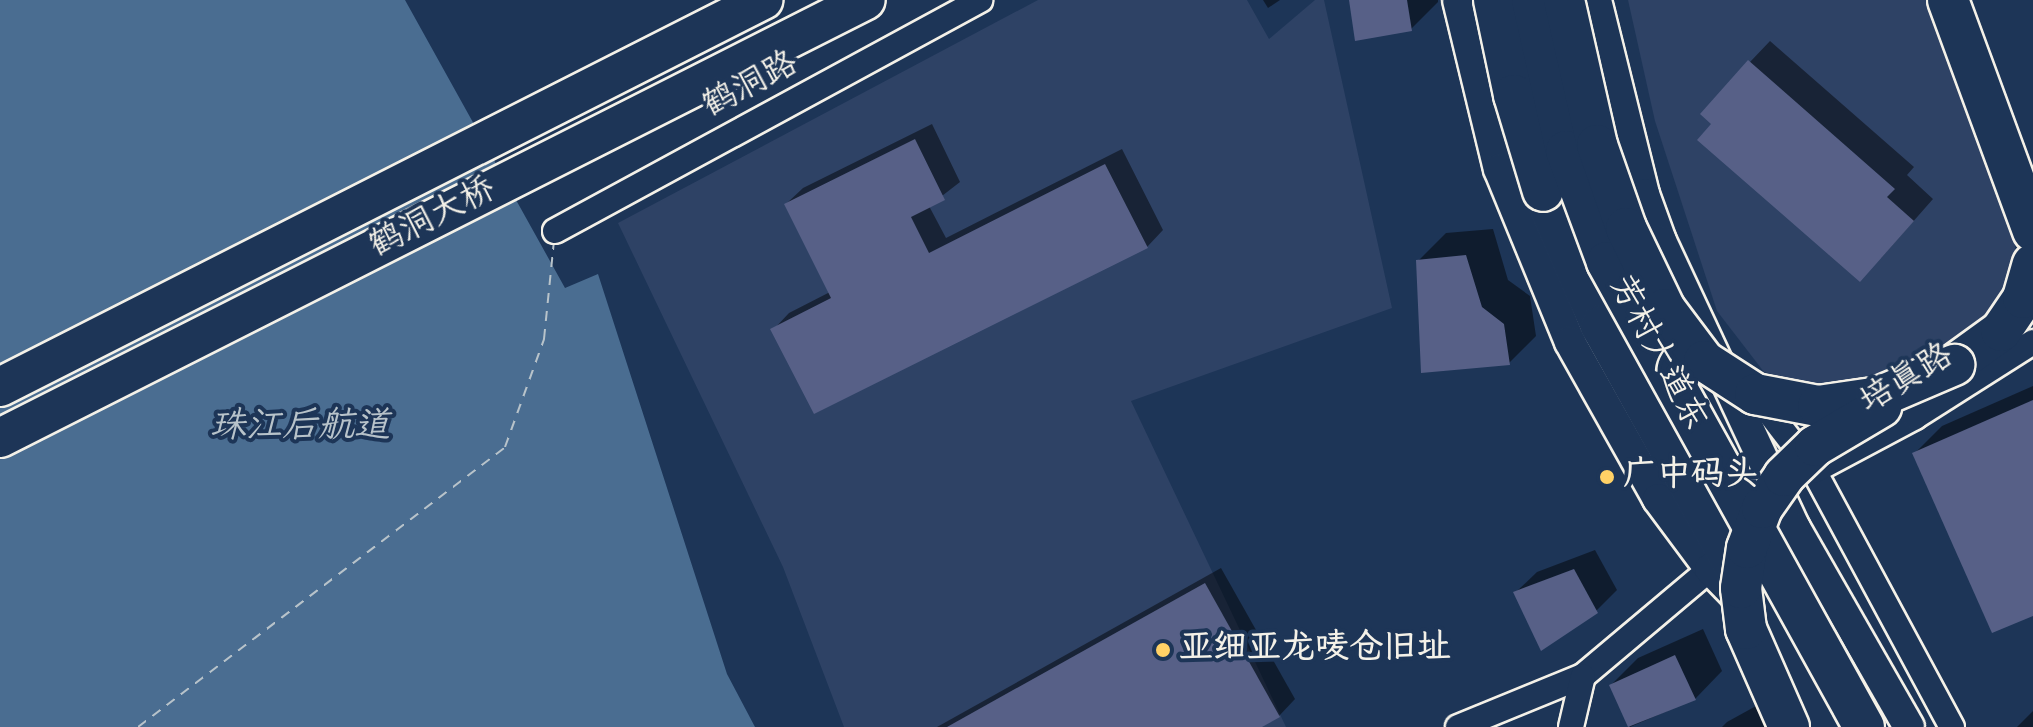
<!DOCTYPE html>
<meta charset="utf-8">
<style>
body{margin:0}
#map{position:relative;width:2033px;height:727px;overflow:hidden;background:#1d3557;font-family:"Indie Flower","LXGW WenKai TC",sans-serif}
div>[style]{position:absolute}
.built>*{inset:0;background:#2e4265}
.water>*{inset:0;background:#4a6d91}
.shadow>*{inset:0;background:#0007}
.ferry>*{height:2px;margin-top:-1px;transform-origin:0;background:repeating-linear-gradient(90deg,#b8c3ca 0 10px,transparent 0 18px)}
.building>*{inset:0;background:#576087}
.roads{filter:drop-shadow(2px 0 #f4f1e8) drop-shadow(-2px 0 #f4f1e8) drop-shadow(0 2px #f4f1e8) drop-shadow(0 -2px #f4f1e8)}
.minor>*{height:24px;margin:-12px;padding:0 12px;transform-origin:12px;border-radius:12px;background:#1d3557}
.tertiary>*{height:30px;margin:-15px;padding:0 15px;transform-origin:15px;border-radius:15px;background:#1d3557}
.primary>*{height:38px;margin:-19px;padding:0 19px;transform-origin:19px;border-radius:19px;background:#1d3557}
.trunk>*{height:40px;margin:-20px;padding:0 20px;transform-origin:20px;border-radius:20px;background:#1d3557}
.bridges{filter:drop-shadow(2px 0 #f4f1e8) drop-shadow(-2px 0 #f4f1e8) drop-shadow(0 2px #f4f1e8) drop-shadow(0 -2px #f4f1e8)}
.trunk-bridge>*{height:40px;margin:-20px;padding:0 20px;transform-origin:20px;border-radius:20px;background:#1d3557}
.dots>*{width:22px;height:22px;translate:-50% -50%;box-sizing:border-box;border:4px solid #1d3557;border-radius:50%}
span{translate:-50% -50%;white-space:nowrap;text-align:center;line-height:1.15;-webkit-text-stroke:8px #1d3557;paint-order:stroke}
.street-label{font-size:34px;color:#f4f1e8}
.poi-label{font-size:34px;color:#f4f1e8;font-weight:700}
.left{translate:0 -50%;text-align:left}
.water-label{font-size:36px;color:#b8c3ca;font-style:italic}
</style>
<div id="map">
<div class="built">
<div style="clip-path:polygon(1038px 0,1247px 0,1269px 39px,1315px 0,1324px 0,1392px 308px,1131px 401px,1286px 727px,844px 727px,783px 567px,618px 223px)"></div>
<div style="clip-path:polygon(1628px 0,1933px 0,2014px 214px,2016px 286px,1992px 318px,1947px 350px,1864px 385px,1829px 389px,1764px 372px,1717px 311px,1655px 121px)"></div>
</div>
<div class="water">
<div style="clip-path:polygon(0 0,405px 0,565px 288px,598px 274px,727px 674px,755px 727px,0 727px)"></div>
</div>
<div class="shadow">
<div style="clip-path:polygon(1263px 0,1280px 0,1268px 8px)"></div>
<div style="clip-path:polygon(1351px 0,1438px 0,1438px 2px,1411px 29px)"></div>
<div style="clip-path:polygon(1770px 41px,1914px 167px,1907px 175px,1933px 199px,1881px 258px,1714px 124px,1750px 62px)"></div>
<div style="clip-path:polygon(932px 124px,960px 182px,929px 206px,946px 238px,1122px 149px,1163px 230px,1147px 247px,773px 330px,789px 313px,830px 292px,786px 204px,803px 188px)"></div>
<div style="clip-path:polygon(1493px 229px,1508px 280px,1530px 296px,1536px 336px,1509px 363px,1419px 260px,1446px 233px)"></div>
<div style="clip-path:polygon(2033px 386px,2033px 613px,1915px 453px,1942px 426px)"></div>
<div style="clip-path:polygon(1595px 550px,1617px 590px,1596px 611px,1516px 592px,1537px 572px)"></div>
<div style="clip-path:polygon(1221px 568px,1295px 699px,1279px 716px,1258px 727px,937px 727px)"></div>
<div style="clip-path:polygon(1703px 629px,1722px 671px,1695px 699px,1630px 727px,1611px 685px,1638px 658px)"></div>
<div style="clip-path:polygon(1756px 706px,1768px 727px,1722px 727px,1727px 722px)"></div>
<div style="clip-path:polygon(2033px 711px,2033px 727px,2017px 727px)"></div>
</div>
<div class="ferry">
<div style="left:138px;top:727px;width:462px;rotate:-37.3deg"></div>
<div style="left:505px;top:447px;width:115px;rotate:-70.1deg"></div>
<div style="left:544px;top:339px;width:100px;rotate:-84.2deg"></div>
</div>
<div class="building">
<div style="clip-path:polygon(1349px 0,1407px 0,1412px 31px,1355px 41px)"></div>
<div style="clip-path:polygon(1748px 60px,1895px 189px,1887px 197px,1914px 221px,1860px 282px,1697px 140px,1711px 124px,1700px 114px)"></div>
<div style="clip-path:polygon(915px 139px,945px 200px,911px 217px,929px 253px,1105px 164px,1148px 248px,814px 414px,770px 329px,831px 298px,784px 204px)"></div>
<div style="clip-path:polygon(1466px 255px,1482px 307px,1504px 324px,1510px 365px,1421px 373px,1416px 260px)"></div>
<div style="clip-path:polygon(2033px 400px,2033px 616px,1992px 633px,1912px 453px)"></div>
<div style="clip-path:polygon(1574px 569px,1598px 613px,1541px 651px,1513px 592px)"></div>
<div style="clip-path:polygon(1205px 583px,1280px 717px,1262px 727px,947px 727px)"></div>
<div style="clip-path:polygon(1675px 655px,1696px 700px,1628px 727px,1609px 685px)"></div>
</div>
<div class="roads">
<div class="minor">
<div style="left:555px;top:231px;width:484px;rotate:-28.5deg"></div>
<div style="left:1754px;top:393px;width:98px;rotate:52.4deg"></div>
<div style="left:1814px;top:471px;width:291px;rotate:61.7deg"></div>
<div style="left:1814px;top:471px;width:115px;rotate:-28.1deg"></div>
<div style="left:1915px;top:417px;width:140px;rotate:-32.4deg"></div>
<div style="left:1458px;top:727px;width:135px;rotate:-22.2deg"></div>
<div style="left:1583px;top:676px;width:166px;rotate:-40.1deg"></div>
<div style="left:1571px;top:727px;width:52px;rotate:-76.8deg"></div>
</div>
<div class="tertiary">
<div style="left:1458px;top:0;width:174px;rotate:76.4deg"></div>
<div style="left:1499px;top:169px;width:187px;rotate:67.7deg"></div>
<div style="left:1570px;top:342px;width:180px;rotate:60.7deg"></div>
<div style="left:1658px;top:499px;width:87px;rotate:53.4deg"></div>
<div style="left:1710px;top:569px;width:53px;rotate:45.8deg"></div>
<div style="left:1596px;top:0;width:200px;rotate:76.1deg"></div>
<div style="left:1644px;top:194px;width:50px;rotate:70.1deg"></div>
<div style="left:1661px;top:241px;width:317px;rotate:65deg"></div>
<div style="left:1795px;top:528px;width:229px;rotate:60.2deg"></div>
</div>
<div class="primary">
<div style="left:0;top:387px;width:856px;rotate:-26.89deg"></div>
<div style="left:0;top:438px;width:970px;rotate:-26.83deg"></div>
</div>
<div class="trunk">
<div style="left:1948px;top:0;width:246px;rotate:69.8deg"></div>
<div style="left:1543px;top:191px;width:147px;rotate:66.8deg"></div>
<div style="left:1601px;top:326px;width:459px;rotate:60.9deg"></div>
<div style="left:1954px;top:365px;width:58px;rotate:-35.9deg"></div>
<div style="left:2001px;top:331px;width:40px;rotate:-56deg"></div>
<div style="left:2023px;top:298px;width:35px;rotate:-74deg"></div>
</div>
</div>
<div class="bridges">
<div class="trunk-bridge">
<div style="left:1494px;top:0;width:97px;rotate:78.1deg"></div>
<div style="left:1514px;top:95px;width:100px;rotate:73.2deg"></div>
<div style="left:1532px;top:0;width:155px;rotate:77.3deg"></div>
<div style="left:1566px;top:151px;width:118px;rotate:69.7deg"></div>
<div style="left:1607px;top:262px;width:531px;rotate:61.07deg"></div>
<div style="left:1564px;top:0;width:149px;rotate:77.2deg"></div>
<div style="left:1597px;top:145px;width:88px;rotate:70.7deg"></div>
<div style="left:1626px;top:228px;width:90px;rotate:64.3deg"></div>
<div style="left:1665px;top:309px;width:65px;rotate:53.1deg"></div>
<div style="left:1704px;top:361px;width:61px;rotate:32.9deg"></div>
<div style="left:1755px;top:394px;width:64px;rotate:10.8deg"></div>
<div style="left:1818px;top:406px;width:62px;rotate:-8.4deg"></div>
<div style="left:1879px;top:397px;width:82px;rotate:-23.1deg"></div>
<div style="left:1789px;top:727px;width:107px;rotate:-113.7deg"></div>
<div style="left:1746px;top:629px;width:41px;rotate:-97deg"></div>
<div style="left:1741px;top:588px;width:40px;rotate:-81.5deg"></div>
<div style="left:1747px;top:548px;width:43px;rotate:-69.4deg"></div>
<div style="left:1762px;top:508px;width:39px;rotate:-55deg"></div>
<div style="left:1784px;top:476px;width:43px;rotate:-44.1deg"></div>
<div style="left:1815px;top:446px;width:77px;rotate:-30.6deg"></div>
</div>
</div>
<div class="dots">
<div style="left:1607px;top:477px;background:#ffd166"></div>
<div style="left:1163px;top:650px;background:#ffd166"></div>
</div>
<div class="street-label">
<span style="left:751px;top:86px;rotate:-28deg">鹤洞路</span>
<span style="left:433px;top:219px;rotate:-27deg">鹤洞大桥</span>
<span style="left:1657px;top:354px;rotate:62deg">芳村大道东</span>
<span style="left:1907px;top:380px;rotate:-31deg">培真路</span>
</div>
<div class="poi-label">
<span class="left" style="left:1623px;top:477px">广中码头</span>
<span class="left" style="left:1179px;top:650px">亚细亚龙唛仓旧址</span>
</div>
<div class="water-label">
<span style="left:300px;top:428px">珠江后航道</span>
</div>
</div>
